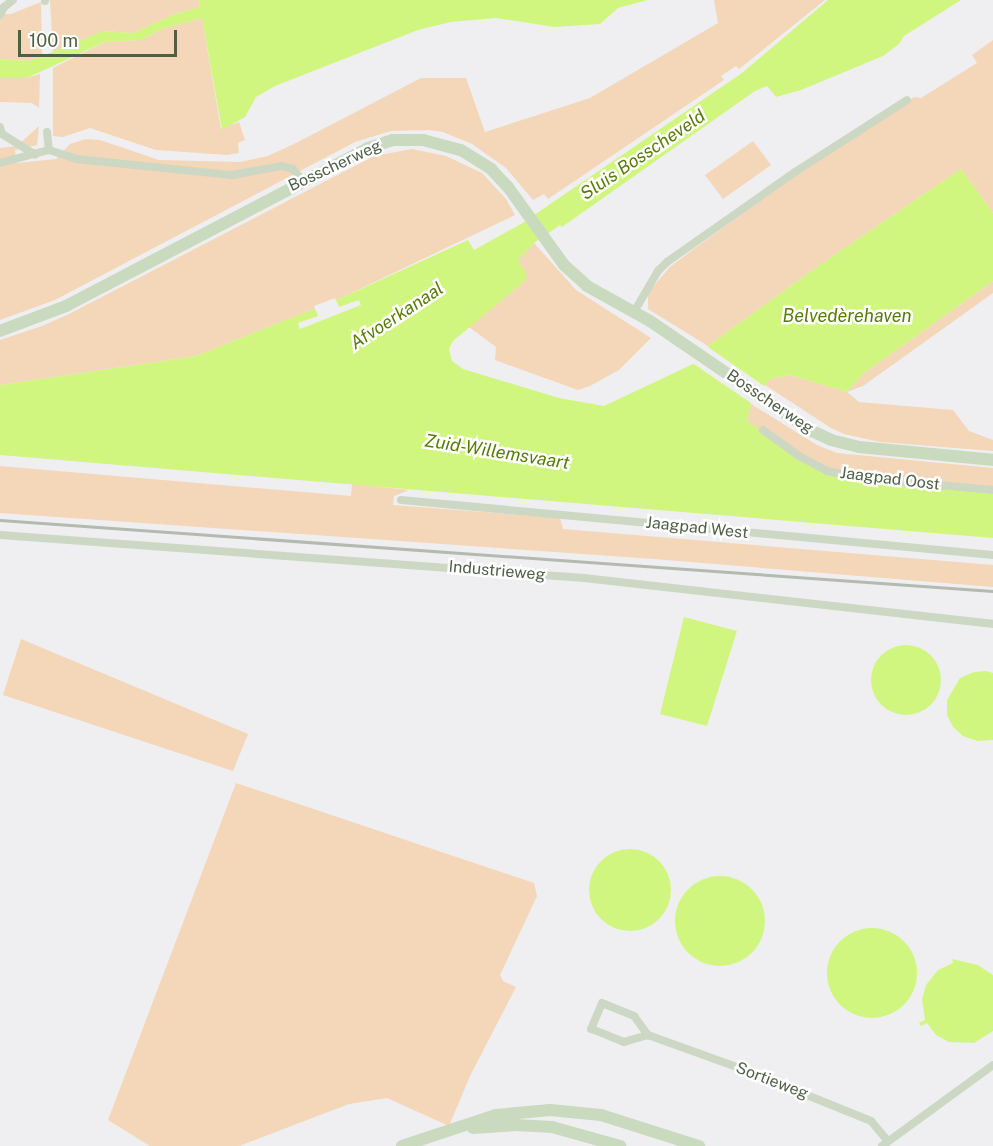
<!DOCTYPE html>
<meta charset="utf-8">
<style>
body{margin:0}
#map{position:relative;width:993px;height:1146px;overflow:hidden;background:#efeff2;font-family:"Public Sans",sans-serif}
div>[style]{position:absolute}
.green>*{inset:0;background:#f4d6b8}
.water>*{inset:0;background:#d1f680}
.round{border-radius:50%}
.pier>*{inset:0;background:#efeff2}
.street>*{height:8px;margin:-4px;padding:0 4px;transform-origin:4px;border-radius:4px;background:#ccd8c4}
.secondary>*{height:12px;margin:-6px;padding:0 6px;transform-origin:6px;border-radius:6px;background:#c9dabf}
.rail>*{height:3px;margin:-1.5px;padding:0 1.5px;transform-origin:1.5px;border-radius:1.5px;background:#b3bab0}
span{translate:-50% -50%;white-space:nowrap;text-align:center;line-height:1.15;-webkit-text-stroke:5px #fff;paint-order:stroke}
.street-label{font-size:16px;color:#4f5f45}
.water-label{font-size:18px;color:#577c06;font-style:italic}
.scale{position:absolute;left:18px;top:30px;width:159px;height:27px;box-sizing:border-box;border:3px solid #4f5f45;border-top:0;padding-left:8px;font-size:18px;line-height:21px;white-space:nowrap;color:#4f5f45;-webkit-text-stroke:4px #fff;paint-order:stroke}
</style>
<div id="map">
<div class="green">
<div style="clip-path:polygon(50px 0,199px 0,200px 7px,175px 14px,133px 33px,103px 31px,53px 52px)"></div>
<div style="clip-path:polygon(714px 0,825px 0,739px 69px,736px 66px,721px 76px,724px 80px,548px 199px,544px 194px,533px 200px,506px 168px,472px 144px,443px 132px,429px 130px,391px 131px,355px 142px,55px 300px,0 320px,0 148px,17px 146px,39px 126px,37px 145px,15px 150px,16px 163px,56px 159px,70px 144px,86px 139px,100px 140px,159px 160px,240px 162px,268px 156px,296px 143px,421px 78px,466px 78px,485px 132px,590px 98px,718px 23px)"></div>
<div style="clip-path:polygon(41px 2px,42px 56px,30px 61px,0 59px,0 14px,11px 14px)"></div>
<div style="clip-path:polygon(202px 18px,221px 129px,239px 122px,245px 140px,238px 143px,239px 153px,227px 155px,156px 150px,90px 128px,63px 137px,53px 136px,53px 68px,105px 42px,141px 40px,162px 29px)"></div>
<div style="clip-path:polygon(993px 40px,993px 213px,961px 169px,814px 269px,708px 346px,648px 309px,648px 294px,652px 288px,670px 267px,691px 251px,817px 160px,914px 97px,921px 98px,977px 63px,972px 55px)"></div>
<div style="clip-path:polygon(40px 74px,39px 108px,32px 103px,0 102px,0 78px,27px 78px)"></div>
<div style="clip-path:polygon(753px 141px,771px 165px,723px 199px,705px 175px)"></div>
<div style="clip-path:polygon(412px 149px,446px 156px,482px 173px,506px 199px,515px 215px,341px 298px,196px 356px,0 385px,0 340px,42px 326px,69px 314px,374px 156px)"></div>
<div style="clip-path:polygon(534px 243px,576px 290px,651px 338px,619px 370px,590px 386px,578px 390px,495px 360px,496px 347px,469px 327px,525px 281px,518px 260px)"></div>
<div style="clip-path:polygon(993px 281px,993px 293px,863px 386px,847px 392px,859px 402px,953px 410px,969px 431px,993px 440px,993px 451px,880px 442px,844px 434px,831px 428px,765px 385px,770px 379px,790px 375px,847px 392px,864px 373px)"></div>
<div style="clip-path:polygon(751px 404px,817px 445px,837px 453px,993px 468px,993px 488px,867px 477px,832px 470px,753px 428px,747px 421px)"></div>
<div style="clip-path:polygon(0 466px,351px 496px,352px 484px,409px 490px,394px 496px,393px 505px,560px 518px,563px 529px,993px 565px,993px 587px,654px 559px,0 513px)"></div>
<div style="clip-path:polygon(21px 639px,248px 734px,233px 771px,3px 695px)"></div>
<div style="clip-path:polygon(236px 783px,534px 883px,537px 896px,500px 975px,503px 981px,516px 987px,470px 1076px,449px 1126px,387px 1098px,349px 1104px,239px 1146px,150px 1146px,108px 1120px)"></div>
</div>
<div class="water">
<div style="clip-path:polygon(199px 0,648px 0,618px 8px,600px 24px,555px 27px,496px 18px,451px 22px,418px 30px,275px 86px,256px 97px,245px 117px,222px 130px,202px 18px,162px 29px,141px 40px,105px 42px,27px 78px,0 78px,0 59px,30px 61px,103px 31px,133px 33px,175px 14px,200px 7px)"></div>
<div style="clip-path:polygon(828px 0,961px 0,904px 36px,899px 44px,883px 56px,801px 90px,776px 97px,767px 86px,755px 91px,562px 227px,560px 225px,534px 243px,518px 260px,526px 273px,525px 281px,453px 341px,449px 349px,452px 361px,463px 369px,559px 398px,604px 406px,693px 364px,708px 346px,814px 269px,961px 169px,993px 213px,993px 281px,864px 373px,847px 392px,790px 375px,770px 379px,751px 404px,747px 421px,824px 472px,993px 493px,993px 538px,0 455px,0 385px,196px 356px,341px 298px,468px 240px,474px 250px,521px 224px,742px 73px)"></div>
<div style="clip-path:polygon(684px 617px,737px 631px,707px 726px,660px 714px)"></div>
<div class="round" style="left:871px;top:645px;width:70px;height:70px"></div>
<div style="clip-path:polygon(986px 671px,993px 673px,993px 740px,977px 741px,963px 736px,953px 727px,947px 715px,947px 700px,960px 678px,974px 672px)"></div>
<div class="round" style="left:589px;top:849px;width:82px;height:82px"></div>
<div class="round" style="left:675px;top:876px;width:90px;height:90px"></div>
<div class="round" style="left:827px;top:928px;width:90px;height:90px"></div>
<div style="clip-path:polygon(952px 959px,978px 965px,993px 975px,993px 1031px,974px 1043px,949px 1042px,936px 1035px,927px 1023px,921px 1026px,919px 1023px,925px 1020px,922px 999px,926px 985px,938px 970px,953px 963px)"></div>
</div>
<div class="pier">
<div style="clip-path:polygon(335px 298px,339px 307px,359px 300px,361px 305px,300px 329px,298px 323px,318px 316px,314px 306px)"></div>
<div style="clip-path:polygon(705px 345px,767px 388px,754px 405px,691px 362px)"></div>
</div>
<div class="street">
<div style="left:45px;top:1px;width:1px;rotate:-90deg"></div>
<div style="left:0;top:15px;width:9px;rotate:-63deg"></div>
<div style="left:4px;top:7px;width:11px;rotate:-38deg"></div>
<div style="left:0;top:127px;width:7px;rotate:74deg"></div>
<div style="left:2px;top:134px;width:39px;rotate:32deg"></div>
<div style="left:47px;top:132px;width:18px;rotate:84deg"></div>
<div style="left:0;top:163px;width:51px;rotate:-14.9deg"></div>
<div style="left:49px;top:150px;width:28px;rotate:18deg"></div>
<div style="left:76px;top:159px;width:157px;rotate:5.9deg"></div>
<div style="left:232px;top:175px;width:51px;rotate:-10.2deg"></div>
<div style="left:282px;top:166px;width:11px;rotate:15deg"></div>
<div style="left:293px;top:169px;width:14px;rotate:51deg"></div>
<div style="left:634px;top:312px;width:48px;rotate:-59.7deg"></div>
<div style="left:658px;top:271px;width:13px;rotate:-45deg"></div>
<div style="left:667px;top:262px;width:156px;rotate:-35.1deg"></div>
<div style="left:795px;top:172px;width:133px;rotate:-32.7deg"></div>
<div style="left:763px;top:430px;width:44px;rotate:35.8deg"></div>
<div style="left:799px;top:456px;width:32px;rotate:28deg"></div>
<div style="left:827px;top:471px;width:35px;rotate:12deg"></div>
<div style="left:861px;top:478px;width:133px;rotate:5.2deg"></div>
<div style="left:401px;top:500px;width:595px;rotate:5.31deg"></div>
<div style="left:0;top:535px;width:586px;rotate:4.21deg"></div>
<div style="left:584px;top:578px;width:412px;rotate:6.4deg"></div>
<div style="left:602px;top:1003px;width:35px;rotate:22deg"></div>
<div style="left:634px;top:1016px;width:24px;rotate:54deg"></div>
<div style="left:648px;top:1035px;width:25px;rotate:164deg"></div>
<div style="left:624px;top:1042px;width:35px;rotate:-158deg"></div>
<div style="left:591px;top:1029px;width:28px;rotate:-67deg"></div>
<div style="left:648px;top:1035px;width:103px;rotate:19.8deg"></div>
<div style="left:745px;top:1070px;width:136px;rotate:22deg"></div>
<div style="left:871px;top:1121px;width:26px;rotate:50deg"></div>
<div style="left:882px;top:1146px;width:137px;rotate:-36.1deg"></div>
</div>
<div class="secondary">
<div style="left:0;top:331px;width:71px;rotate:-20.7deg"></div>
<div style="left:66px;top:306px;width:341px;rotate:-27.6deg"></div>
<div style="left:368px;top:148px;width:26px;rotate:-18deg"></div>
<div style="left:393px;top:140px;width:30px"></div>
<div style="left:423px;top:140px;width:39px;rotate:15deg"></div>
<div style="left:461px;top:150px;width:36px;rotate:32deg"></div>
<div style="left:491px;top:169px;width:25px;rotate:47deg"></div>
<div style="left:508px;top:187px;width:96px;rotate:54.3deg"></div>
<div style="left:564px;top:265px;width:31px;rotate:42deg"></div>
<div style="left:587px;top:286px;width:72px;rotate:29.1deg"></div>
<div style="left:650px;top:321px;width:194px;rotate:34.3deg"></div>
<div style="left:810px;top:430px;width:23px;rotate:25deg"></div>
<div style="left:831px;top:440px;width:29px;rotate:14deg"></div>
<div style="left:859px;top:447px;width:135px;rotate:5.5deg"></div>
<div style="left:473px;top:1128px;width:43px;rotate:-4deg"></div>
<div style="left:516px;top:1125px;width:36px;rotate:3deg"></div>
<div style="left:552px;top:1127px;width:71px;rotate:15.6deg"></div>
<div style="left:402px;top:1146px;width:99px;rotate:-18.3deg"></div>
<div style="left:496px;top:1115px;width:54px;rotate:-5.3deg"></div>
<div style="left:550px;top:1110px;width:51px;rotate:5.6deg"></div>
<div style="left:601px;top:1115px;width:103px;rotate:17.6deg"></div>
</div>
<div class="rail">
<div style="left:0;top:520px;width:996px;rotate:4.09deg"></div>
</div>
<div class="street-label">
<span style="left:335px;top:166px;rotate:-25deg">Bosscherweg</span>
<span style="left:770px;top:402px;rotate:34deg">Bosscherweg</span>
<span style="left:890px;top:479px;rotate:7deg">Jaagpad Oost</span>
<span style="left:697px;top:528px;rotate:6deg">Jaagpad West</span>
<span style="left:497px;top:571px;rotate:5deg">Industrieweg</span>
<span style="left:772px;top:1081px;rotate:21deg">Sortieweg</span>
</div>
<div class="water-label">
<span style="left:643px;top:155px;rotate:-34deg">Sluis Bosscheveld</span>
<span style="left:397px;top:316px;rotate:-33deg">Afvoerkanaal</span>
<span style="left:847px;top:316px">Belvedèrehaven</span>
<span style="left:497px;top:452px;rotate:9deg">Zuid-Willemsvaart</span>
</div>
<div class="scale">100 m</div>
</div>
